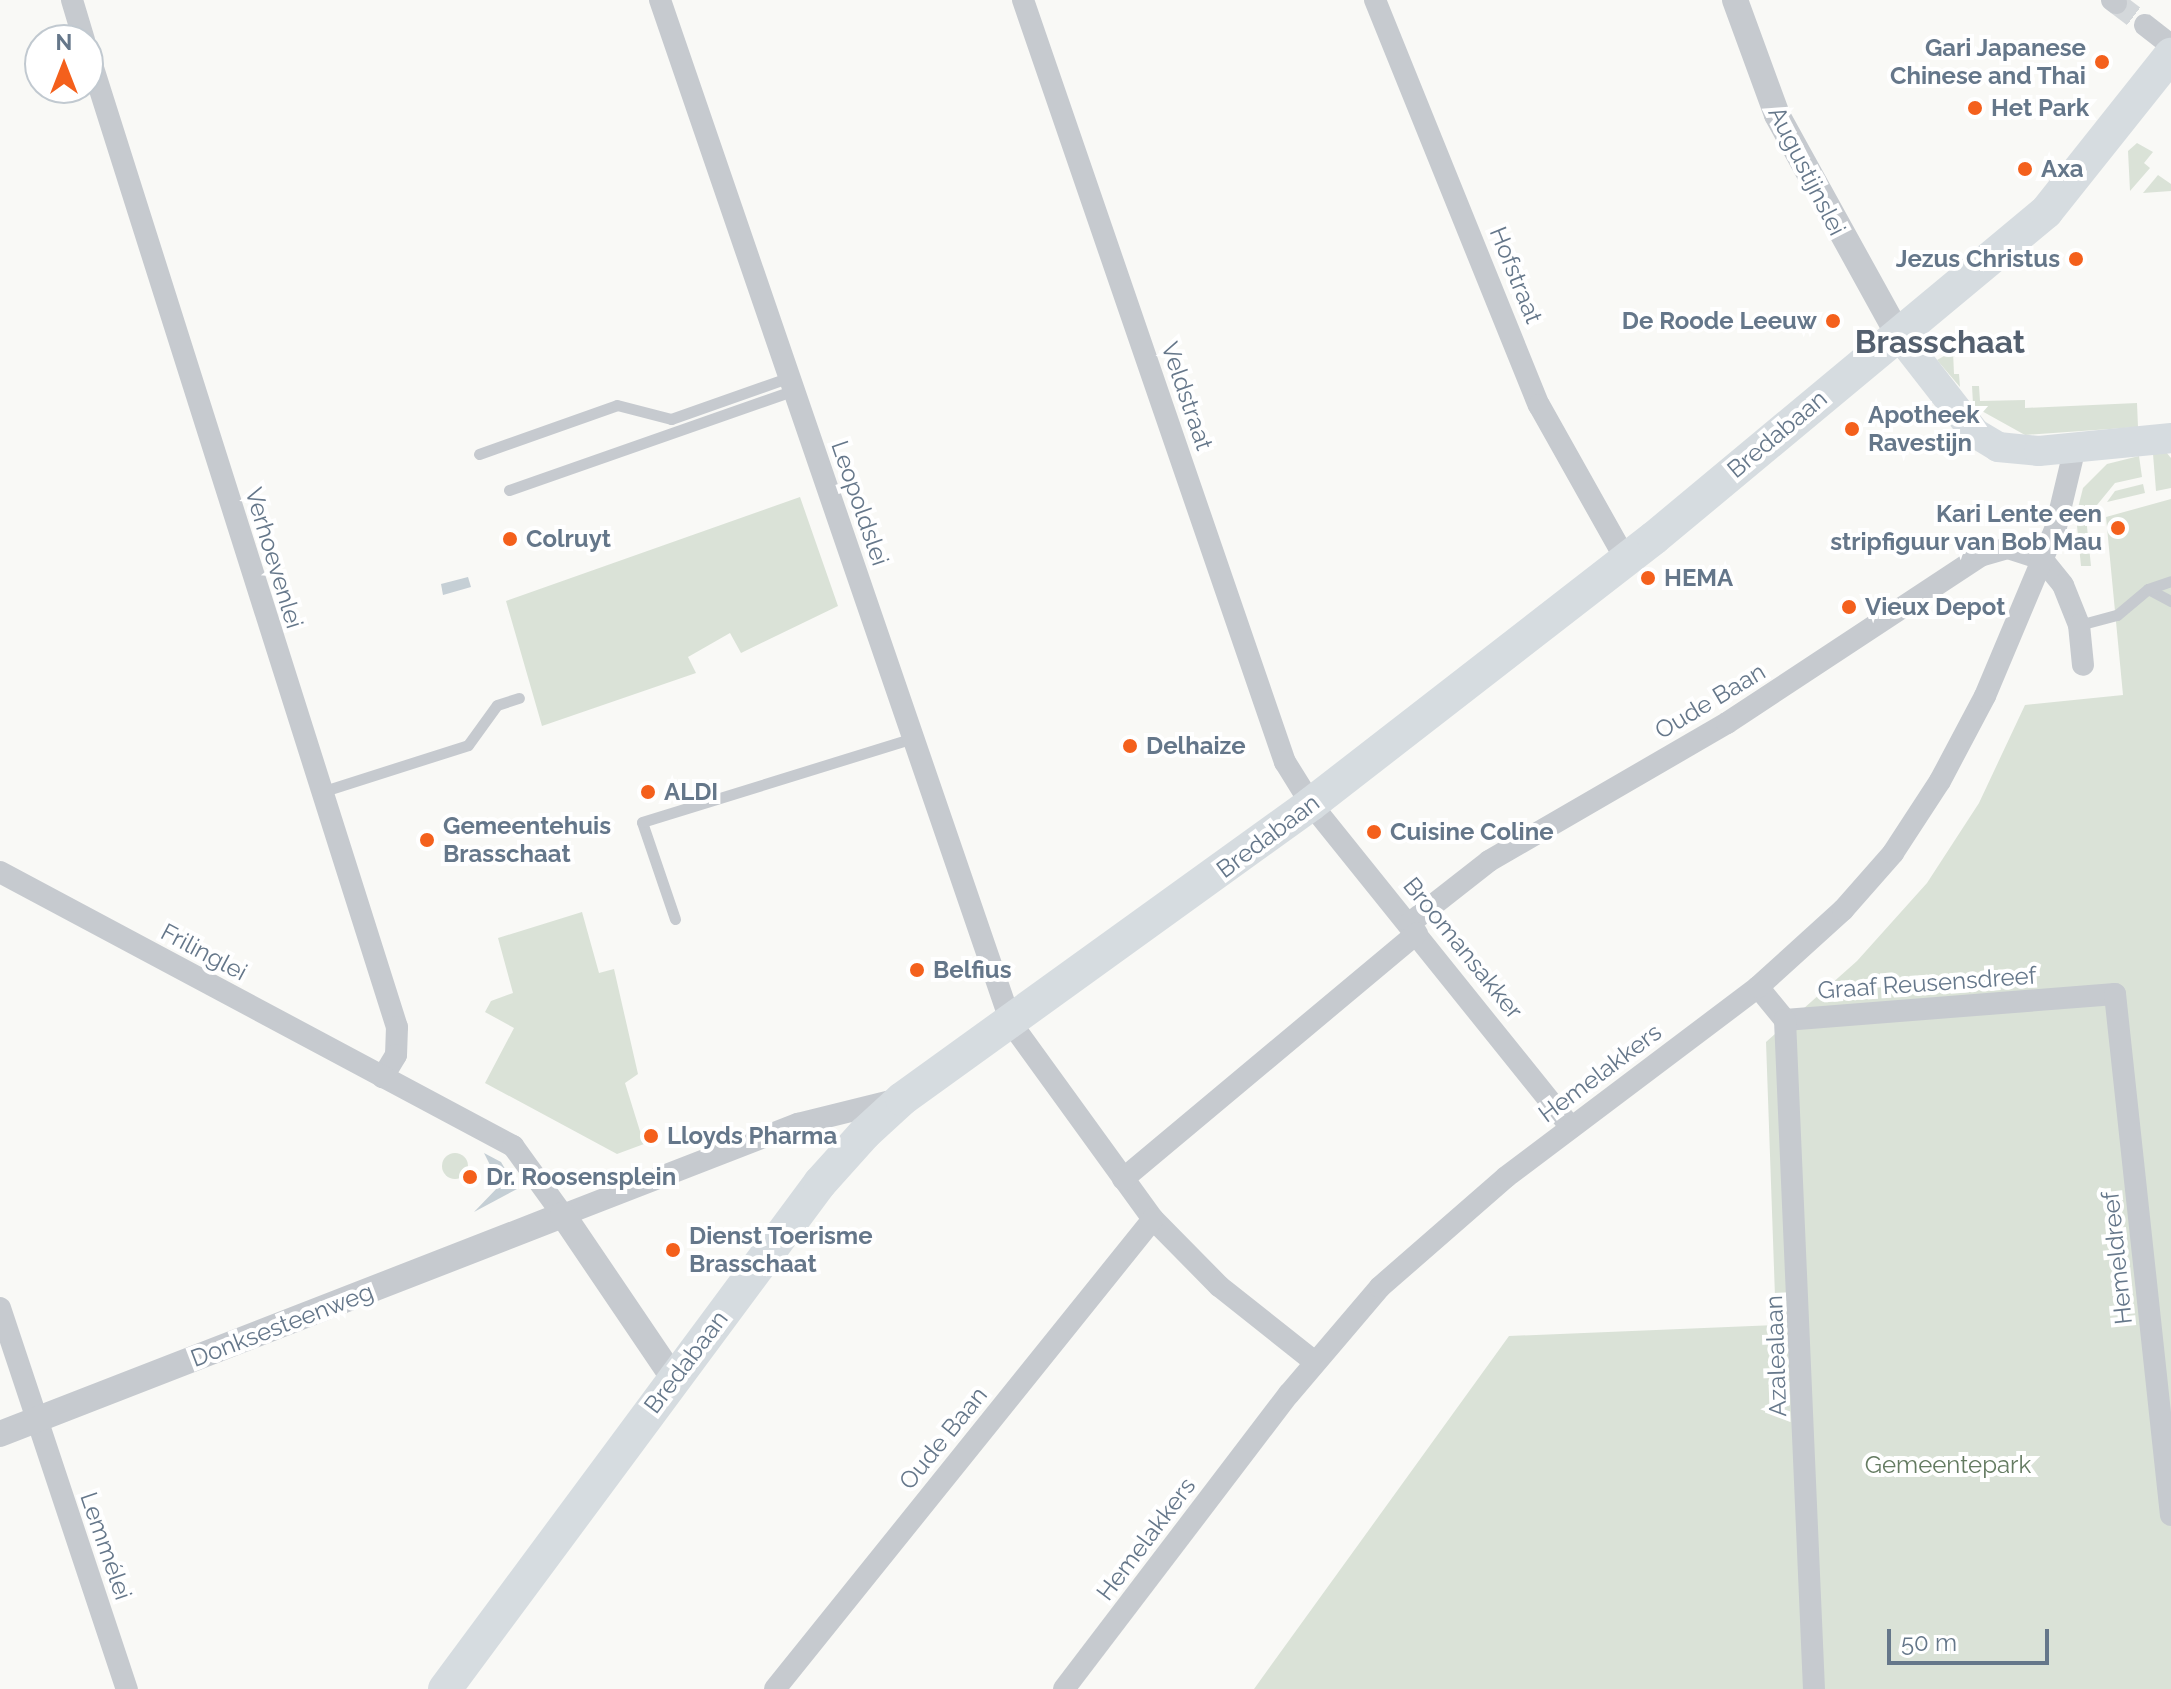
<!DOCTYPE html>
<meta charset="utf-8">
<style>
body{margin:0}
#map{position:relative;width:2171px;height:1689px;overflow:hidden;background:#f9f9f6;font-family:Raleway,sans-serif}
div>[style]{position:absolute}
.green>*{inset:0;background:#dae2d7}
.round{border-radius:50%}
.water>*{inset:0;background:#c5cfd5}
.minor-tunnel>*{height:22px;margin-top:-11px;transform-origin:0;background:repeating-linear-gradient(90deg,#d4d8db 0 22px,transparent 0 33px)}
.service>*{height:11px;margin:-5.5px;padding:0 5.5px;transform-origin:5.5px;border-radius:5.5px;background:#c6cacf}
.minor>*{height:22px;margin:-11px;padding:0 11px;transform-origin:11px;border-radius:11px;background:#c6cacf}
.tertiary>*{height:26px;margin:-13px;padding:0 13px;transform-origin:13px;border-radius:13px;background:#c6cacf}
.secondary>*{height:30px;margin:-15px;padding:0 15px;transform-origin:15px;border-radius:15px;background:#d6dce0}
.primary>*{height:34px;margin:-17px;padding:0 17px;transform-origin:17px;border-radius:17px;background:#d6dce0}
.dots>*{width:22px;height:22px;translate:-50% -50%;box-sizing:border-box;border:4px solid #fff;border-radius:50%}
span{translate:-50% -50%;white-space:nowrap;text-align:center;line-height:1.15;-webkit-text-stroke:8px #fff;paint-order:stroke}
.poi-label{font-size:24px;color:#65778a;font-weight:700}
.right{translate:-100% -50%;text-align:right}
.left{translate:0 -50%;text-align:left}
.street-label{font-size:24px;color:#65778a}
.park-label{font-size:24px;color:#647b61}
.district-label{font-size:32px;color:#54606f;font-weight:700}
.north{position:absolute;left:24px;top:24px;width:80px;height:80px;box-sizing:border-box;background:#fff;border:2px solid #c1c9d0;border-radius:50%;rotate:0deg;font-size:22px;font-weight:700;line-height:32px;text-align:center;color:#65778a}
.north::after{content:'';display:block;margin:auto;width:28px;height:36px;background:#f4601c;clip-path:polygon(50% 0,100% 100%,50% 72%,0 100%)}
.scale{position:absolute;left:1887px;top:1629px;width:162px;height:36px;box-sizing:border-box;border:4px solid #65778a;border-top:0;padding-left:10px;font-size:24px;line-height:28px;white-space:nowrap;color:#65778a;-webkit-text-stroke:6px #fff;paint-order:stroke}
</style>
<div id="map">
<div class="green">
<div style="clip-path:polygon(2137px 143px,2153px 152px,2144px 163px,2150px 168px,2130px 191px,2128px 151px)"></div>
<div style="clip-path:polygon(2158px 175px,2171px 184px,2171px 191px,2143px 193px)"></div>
<div style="clip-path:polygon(1953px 351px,1954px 374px,1959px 374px,1960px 387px,1937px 360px)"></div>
<div style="clip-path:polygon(1972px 386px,1979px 386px,1980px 401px,2025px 400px,2025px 408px,2137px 403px,2138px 427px,2025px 435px,1980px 410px,1973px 404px)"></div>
<div style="clip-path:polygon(2166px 452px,2171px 458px,2171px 488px,2156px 491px,2153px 454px)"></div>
<div style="clip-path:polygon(2139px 456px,2142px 477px,2115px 483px,2097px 505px,2085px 507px,2091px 566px,2081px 566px,2076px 516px,2083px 488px,2107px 464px)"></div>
<div style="clip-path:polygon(2143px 484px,2145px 493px,2107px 502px,2115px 491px)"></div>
<div style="clip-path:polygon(800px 497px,838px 606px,741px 653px,730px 633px,688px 657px,696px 673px,542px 726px,506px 601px)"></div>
<div style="clip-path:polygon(2171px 499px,2171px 1689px,1254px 1689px,1509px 1336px,1776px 1325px,1766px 1042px,1857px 961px,1927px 883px,1979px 803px,2025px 705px,2123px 695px,2106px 517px)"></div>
<div style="clip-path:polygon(582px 912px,599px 973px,614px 969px,638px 1074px,625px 1083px,644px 1144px,617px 1154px,485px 1083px,514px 1028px,485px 1012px,491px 1001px,513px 993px,498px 938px)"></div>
<div class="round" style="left:442px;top:1153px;width:26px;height:26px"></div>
</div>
<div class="water">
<div style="clip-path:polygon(468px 577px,471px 587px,443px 595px,441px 584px)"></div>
<div style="clip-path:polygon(484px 1153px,501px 1162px,517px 1189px,474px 1212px,500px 1185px)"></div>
</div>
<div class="minor-tunnel">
<div style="left:2116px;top:3px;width:36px;rotate:37deg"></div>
</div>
<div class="service">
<div style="left:479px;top:454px;width:146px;rotate:-19.5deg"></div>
<div style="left:617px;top:405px;width:56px;rotate:14.5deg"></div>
<div style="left:671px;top:419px;width:126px;rotate:-19.4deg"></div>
<div style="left:509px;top:490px;width:302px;rotate:-19.3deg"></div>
<div style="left:2148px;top:589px;width:26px;rotate:28deg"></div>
<div style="left:2079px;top:625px;width:39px;rotate:-15deg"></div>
<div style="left:2117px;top:615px;width:40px;rotate:-40deg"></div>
<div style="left:2148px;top:589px;width:24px;rotate:-19deg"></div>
<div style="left:321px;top:792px;width:154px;rotate:-17.7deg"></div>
<div style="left:468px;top:745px;width:49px;rotate:-54.1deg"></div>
<div style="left:497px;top:705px;width:23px;rotate:-18deg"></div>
<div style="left:675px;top:919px;width:102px;rotate:-108.8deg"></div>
<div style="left:642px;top:822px;width:284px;rotate:-17.2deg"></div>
</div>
<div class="minor">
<div style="left:72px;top:0;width:42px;rotate:73.3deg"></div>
<div style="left:660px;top:0;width:1082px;rotate:71.06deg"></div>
<div style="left:1011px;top:1023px;width:242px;rotate:54.1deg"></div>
<div style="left:1153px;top:1219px;width:94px;rotate:45.4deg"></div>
<div style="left:1219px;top:1286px;width:122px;rotate:38.4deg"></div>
<div style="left:1023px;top:0;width:806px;rotate:71.03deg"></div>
<div style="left:1285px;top:762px;width:49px;rotate:58.2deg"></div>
<div style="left:1311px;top:804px;width:415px;rotate:51.2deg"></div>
<div style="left:1375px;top:0;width:437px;rotate:68deg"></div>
<div style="left:1539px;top:405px;width:178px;rotate:60.7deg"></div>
<div style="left:2112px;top:0;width:5px;rotate:37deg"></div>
<div style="left:2145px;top:25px;width:33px;rotate:38deg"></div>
<div style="left:88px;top:52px;width:1023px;rotate:72.42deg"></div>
<div style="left:397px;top:1027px;width:28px;rotate:92deg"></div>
<div style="left:396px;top:1055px;width:26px;rotate:121deg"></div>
<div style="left:2042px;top:559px;width:33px;rotate:51deg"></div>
<div style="left:2063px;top:585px;width:43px;rotate:68.2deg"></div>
<div style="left:2079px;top:625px;width:40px;rotate:84.3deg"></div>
<div style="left:0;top:872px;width:582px;rotate:28.11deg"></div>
<div style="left:513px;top:1146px;width:85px;rotate:54.1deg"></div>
<div style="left:563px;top:1215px;width:252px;rotate:-21.2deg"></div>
<div style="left:798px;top:1124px;width:104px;rotate:-13.9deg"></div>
<div style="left:1410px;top:923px;width:100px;rotate:-38.1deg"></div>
<div style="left:1489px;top:861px;width:275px;rotate:-30.1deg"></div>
<div style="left:1727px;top:723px;width:303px;rotate:-33.4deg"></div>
<div style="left:1980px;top:556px;width:29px;rotate:-16deg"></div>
<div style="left:2008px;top:548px;width:36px;rotate:18deg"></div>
<div style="left:1758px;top:987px;width:43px;rotate:50.7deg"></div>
<div style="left:1785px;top:1020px;width:331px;rotate:-4.5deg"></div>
<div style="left:2115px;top:994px;width:524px;rotate:83.87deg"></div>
<div style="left:1785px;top:1020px;width:670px;rotate:87.52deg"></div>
<div style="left:1123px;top:1179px;width:383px;rotate:-39.9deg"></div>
<div style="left:0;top:1308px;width:402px;rotate:71.6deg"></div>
<div style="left:775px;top:1689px;width:603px;rotate:-51.19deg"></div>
<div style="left:1064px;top:1689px;width:371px;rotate:-52.7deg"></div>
<div style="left:1289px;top:1394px;width:140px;rotate:-49.6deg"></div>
<div style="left:1380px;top:1287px;width:167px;rotate:-41.1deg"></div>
<div style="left:1506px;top:1177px;width:316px;rotate:-37deg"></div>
<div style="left:1758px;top:987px;width:115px;rotate:-42.2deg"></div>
<div style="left:1843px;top:910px;width:76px;rotate:-48.7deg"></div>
<div style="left:1893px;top:853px;width:86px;rotate:-56.9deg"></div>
<div style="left:1940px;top:781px;width:96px;rotate:-62.1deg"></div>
<div style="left:1985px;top:696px;width:183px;rotate:-67.2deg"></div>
<div style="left:2056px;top:527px;width:82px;rotate:-76.6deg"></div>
</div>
<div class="tertiary">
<div style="left:1735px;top:0;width:122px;rotate:69.9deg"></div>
<div style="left:1777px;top:115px;width:250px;rotate:61.1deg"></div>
<div style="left:0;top:1434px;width:604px;rotate:-21.26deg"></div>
<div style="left:563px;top:1215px;width:198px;rotate:55.9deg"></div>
</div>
<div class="secondary">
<div style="left:1898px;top:334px;width:125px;rotate:52.1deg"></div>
<div style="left:1975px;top:433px;width:27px;rotate:31deg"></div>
<div style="left:1998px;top:447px;width:41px;rotate:5.6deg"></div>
<div style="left:2039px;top:451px;width:133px;rotate:-5.6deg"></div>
</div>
<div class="primary">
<div style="left:445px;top:1689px;width:630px;rotate:-53.46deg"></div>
<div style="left:820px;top:1183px;width:67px;rotate:-48deg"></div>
<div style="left:865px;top:1133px;width:50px;rotate:-42.6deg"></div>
<div style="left:902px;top:1099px;width:504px;rotate:-35.8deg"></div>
<div style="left:1311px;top:804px;width:434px;rotate:-37.8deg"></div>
<div style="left:1654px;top:538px;width:510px;rotate:-39.75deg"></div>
<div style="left:2046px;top:212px;width:201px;rotate:-51.5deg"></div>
</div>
<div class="dots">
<div style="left:2102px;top:62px;background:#f4601c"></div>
<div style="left:1975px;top:108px;background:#f4601c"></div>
<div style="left:2025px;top:169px;background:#f4601c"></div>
<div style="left:2076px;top:259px;background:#f4601c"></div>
<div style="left:1833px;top:321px;background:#f4601c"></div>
<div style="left:1852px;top:429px;background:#f4601c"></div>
<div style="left:2118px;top:528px;background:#f4601c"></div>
<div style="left:510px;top:539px;background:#f4601c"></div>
<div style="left:1648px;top:578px;background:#f4601c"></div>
<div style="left:1849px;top:607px;background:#f4601c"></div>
<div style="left:1130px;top:746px;background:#f4601c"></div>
<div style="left:648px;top:792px;background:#f4601c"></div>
<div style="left:1374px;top:832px;background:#f4601c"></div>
<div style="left:427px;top:840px;background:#f4601c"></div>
<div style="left:917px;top:970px;background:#f4601c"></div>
<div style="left:651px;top:1136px;background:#f4601c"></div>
<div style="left:470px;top:1177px;background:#f4601c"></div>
<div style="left:673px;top:1250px;background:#f4601c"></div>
</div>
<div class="poi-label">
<span class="right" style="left:2086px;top:62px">Gari Japanese<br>Chinese and Thai</span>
<span class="left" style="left:1991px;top:108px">Het Park</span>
<span class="left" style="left:2041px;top:169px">Axa</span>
<span class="right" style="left:2060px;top:259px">Jezus Christus</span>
<span class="right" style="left:1817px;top:321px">De Roode Leeuw</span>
<span class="left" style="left:1868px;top:429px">Apotheek<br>Ravestijn</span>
<span class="right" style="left:2102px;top:528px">Kari Lente een<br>stripfiguur van Bob Mau</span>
<span class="left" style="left:526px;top:539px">Colruyt</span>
<span class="left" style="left:1664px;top:578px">HEMA</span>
<span class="left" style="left:1865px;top:607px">Vieux Depot</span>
<span class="left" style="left:1146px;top:746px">Delhaize</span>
<span class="left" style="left:664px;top:792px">ALDI</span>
<span class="left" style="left:443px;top:840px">Gemeentehuis<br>Brasschaat</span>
<span class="left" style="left:1390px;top:832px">Cuisine Coline</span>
<span class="left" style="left:933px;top:970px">Belfius</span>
<span class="left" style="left:667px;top:1136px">Lloyds Pharma</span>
<span class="left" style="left:486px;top:1177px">Dr. Roosensplein</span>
<span class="left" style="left:689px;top:1250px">Dienst Toerisme<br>Brasschaat</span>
</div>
<div class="street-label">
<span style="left:1807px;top:171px;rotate:63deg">Augustijnslei</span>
<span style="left:1516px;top:275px;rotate:68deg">Hofstraat</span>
<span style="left:1187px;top:396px;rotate:71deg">Veldstraat</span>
<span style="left:1777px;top:434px;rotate:-40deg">Bredabaan</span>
<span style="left:860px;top:503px;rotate:71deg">Leopoldslei</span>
<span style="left:274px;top:558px;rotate:73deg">Verhoevenlei</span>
<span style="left:1710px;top:701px;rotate:-31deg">Oude Baan</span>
<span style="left:1268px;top:836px;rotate:-37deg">Bredabaan</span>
<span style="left:1463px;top:948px;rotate:51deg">Broomansakker</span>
<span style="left:204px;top:952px;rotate:28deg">Frilinglei</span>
<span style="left:1927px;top:983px;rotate:-4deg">Graaf Reusensdreef</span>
<span style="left:1600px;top:1073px;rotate:-37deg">Hemelakkers</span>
<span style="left:2117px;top:1258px;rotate:-96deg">Hemeldreef</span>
<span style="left:282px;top:1325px;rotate:-21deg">Donksesteenweg</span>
<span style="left:1776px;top:1356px;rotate:-92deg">Azalealaan</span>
<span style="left:686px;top:1362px;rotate:-53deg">Bredabaan</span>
<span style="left:943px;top:1438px;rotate:-51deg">Oude Baan</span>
<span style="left:1146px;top:1539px;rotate:-53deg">Hemelakkers</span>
<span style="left:106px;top:1546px;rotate:71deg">Lemmélei</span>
</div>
<div class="park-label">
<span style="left:1948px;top:1465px">Gemeentepark</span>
</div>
<div class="district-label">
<span style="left:1940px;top:342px">Brasschaat</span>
</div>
<div class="north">N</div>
<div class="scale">50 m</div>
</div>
